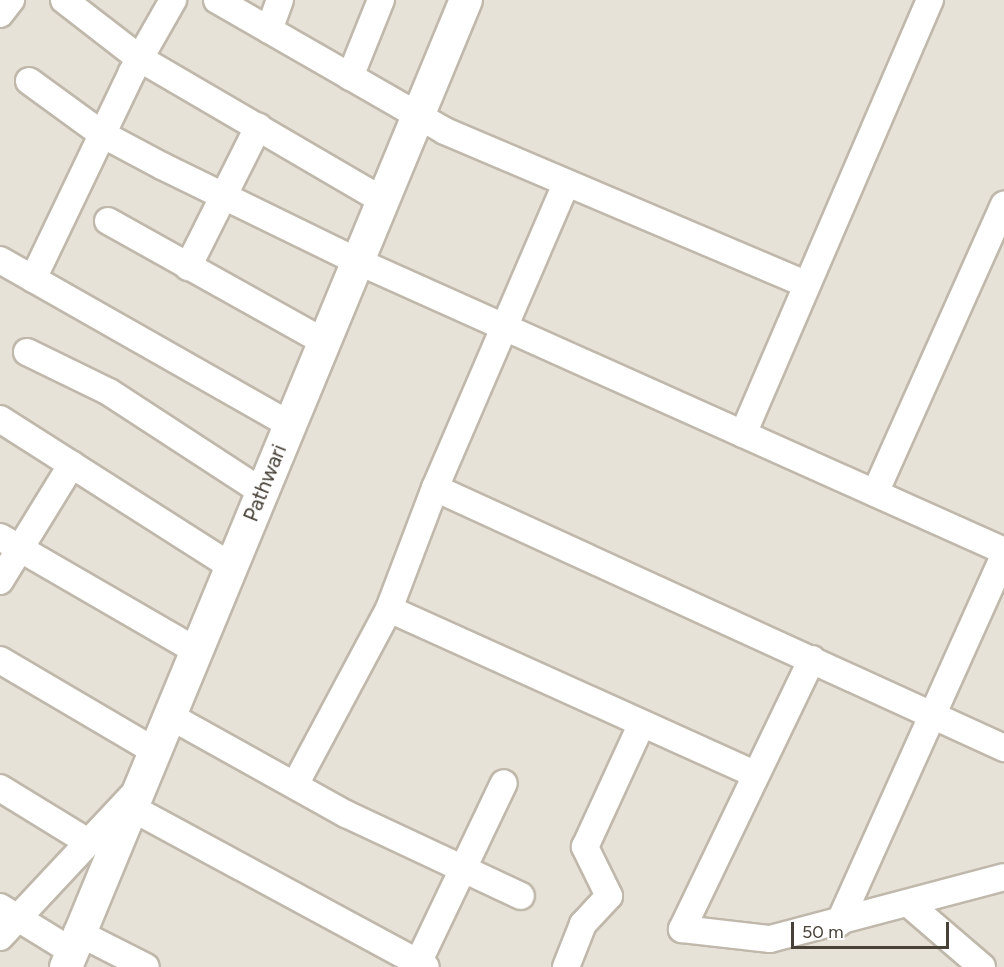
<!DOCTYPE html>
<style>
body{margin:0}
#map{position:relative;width:1004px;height:967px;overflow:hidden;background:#f3f0e8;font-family:Figtree,sans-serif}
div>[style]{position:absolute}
.residential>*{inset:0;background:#e7e2d7}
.roads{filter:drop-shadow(2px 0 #bfb8ab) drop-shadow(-2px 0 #bfb8ab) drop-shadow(0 2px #bfb8ab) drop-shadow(0 -2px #bfb8ab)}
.minor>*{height:26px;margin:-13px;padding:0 13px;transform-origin:13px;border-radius:13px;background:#fff}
.tertiary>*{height:32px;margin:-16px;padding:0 16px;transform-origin:16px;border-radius:16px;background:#fff}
span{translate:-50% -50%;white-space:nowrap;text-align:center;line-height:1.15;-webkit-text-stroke:4.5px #fff;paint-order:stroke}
.street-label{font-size:21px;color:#474137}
.scale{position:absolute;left:791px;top:922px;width:158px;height:27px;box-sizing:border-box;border:3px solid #474137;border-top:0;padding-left:8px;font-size:18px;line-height:21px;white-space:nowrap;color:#474137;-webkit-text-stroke:4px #fff;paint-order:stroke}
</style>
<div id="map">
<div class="residential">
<div style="clip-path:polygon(0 0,1004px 0,1004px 967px,0 967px)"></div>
</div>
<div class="roads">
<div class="minor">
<div style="left:64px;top:0;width:95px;rotate:37.7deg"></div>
<div style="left:139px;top:58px;width:281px;rotate:30.3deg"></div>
<div style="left:217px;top:0;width:263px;rotate:29.9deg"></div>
<div style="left:445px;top:131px;width:393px;rotate:23deg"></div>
<div style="left:0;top:14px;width:18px;rotate:-52deg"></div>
<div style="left:269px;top:30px;width:32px;rotate:-70deg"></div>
<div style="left:350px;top:77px;width:83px;rotate:-68.1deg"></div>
<div style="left:29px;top:81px;width:90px;rotate:36deg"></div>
<div style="left:102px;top:134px;width:68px;rotate:28.1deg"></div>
<div style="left:162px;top:166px;width:217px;rotate:26deg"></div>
<div style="left:357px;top:261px;width:709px;rotate:24.14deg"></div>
<div style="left:108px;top:221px;width:246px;rotate:29.2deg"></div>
<div style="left:0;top:260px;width:332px;rotate:29.6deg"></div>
<div style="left:188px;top:267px;width:157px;rotate:-63.4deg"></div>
<div style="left:33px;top:279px;width:229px;rotate:-64.4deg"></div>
<div style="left:132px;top:72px;width:83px;rotate:-60.3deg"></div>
<div style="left:27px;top:352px;width:91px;rotate:26deg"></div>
<div style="left:109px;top:392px;width:181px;rotate:33.1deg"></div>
<div style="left:0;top:419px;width:274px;rotate:32.5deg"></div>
<div style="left:743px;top:434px;width:473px;rotate:-66.7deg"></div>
<div style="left:435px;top:488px;width:626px;rotate:24.56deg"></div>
<div style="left:875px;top:493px;width:316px;rotate:-65.9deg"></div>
<div style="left:0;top:537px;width:225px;rotate:30.1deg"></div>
<div style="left:0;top:581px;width:137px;rotate:-58.4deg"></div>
<div style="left:389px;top:609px;width:401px;rotate:24.3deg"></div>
<div style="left:812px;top:659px;width:300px;rotate:115.7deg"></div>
<div style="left:682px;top:929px;width:89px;rotate:6.5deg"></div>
<div style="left:770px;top:939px;width:242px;rotate:-14.8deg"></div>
<div style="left:0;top:660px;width:175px;rotate:30.5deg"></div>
<div style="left:168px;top:715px;width:204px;rotate:29.1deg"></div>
<div style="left:346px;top:814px;width:193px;rotate:25.1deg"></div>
<div style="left:295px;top:785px;width:200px;rotate:-61.9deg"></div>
<div style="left:389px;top:609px;width:129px;rotate:-69.2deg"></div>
<div style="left:435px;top:488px;width:329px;rotate:-66.7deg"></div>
<div style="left:0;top:788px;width:103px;rotate:31.5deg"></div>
<div style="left:130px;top:807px;width:336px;rotate:28.4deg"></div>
<div style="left:910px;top:905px;width:95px;rotate:40.7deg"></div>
<div style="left:0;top:907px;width:82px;rotate:31.6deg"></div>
<div style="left:839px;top:923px;width:403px;rotate:-65.8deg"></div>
<div style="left:77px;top:932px;width:77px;rotate:26.9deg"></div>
<div style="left:0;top:937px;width:196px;rotate:-46.9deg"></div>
<div style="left:418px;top:963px;width:199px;rotate:-64.5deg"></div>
<div style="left:566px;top:967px;width:46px;rotate:-68.4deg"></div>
<div style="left:583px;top:924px;width:38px;rotate:-47deg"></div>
<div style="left:609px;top:896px;width:55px;rotate:-116.1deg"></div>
<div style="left:585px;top:847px;width:136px;rotate:-65.3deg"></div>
</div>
<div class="tertiary">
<div style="left:66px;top:967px;width:1046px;rotate:-67.53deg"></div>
</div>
</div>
<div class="street-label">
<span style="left:265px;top:483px;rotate:-68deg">Pathwari</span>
</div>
<div class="scale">50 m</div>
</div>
